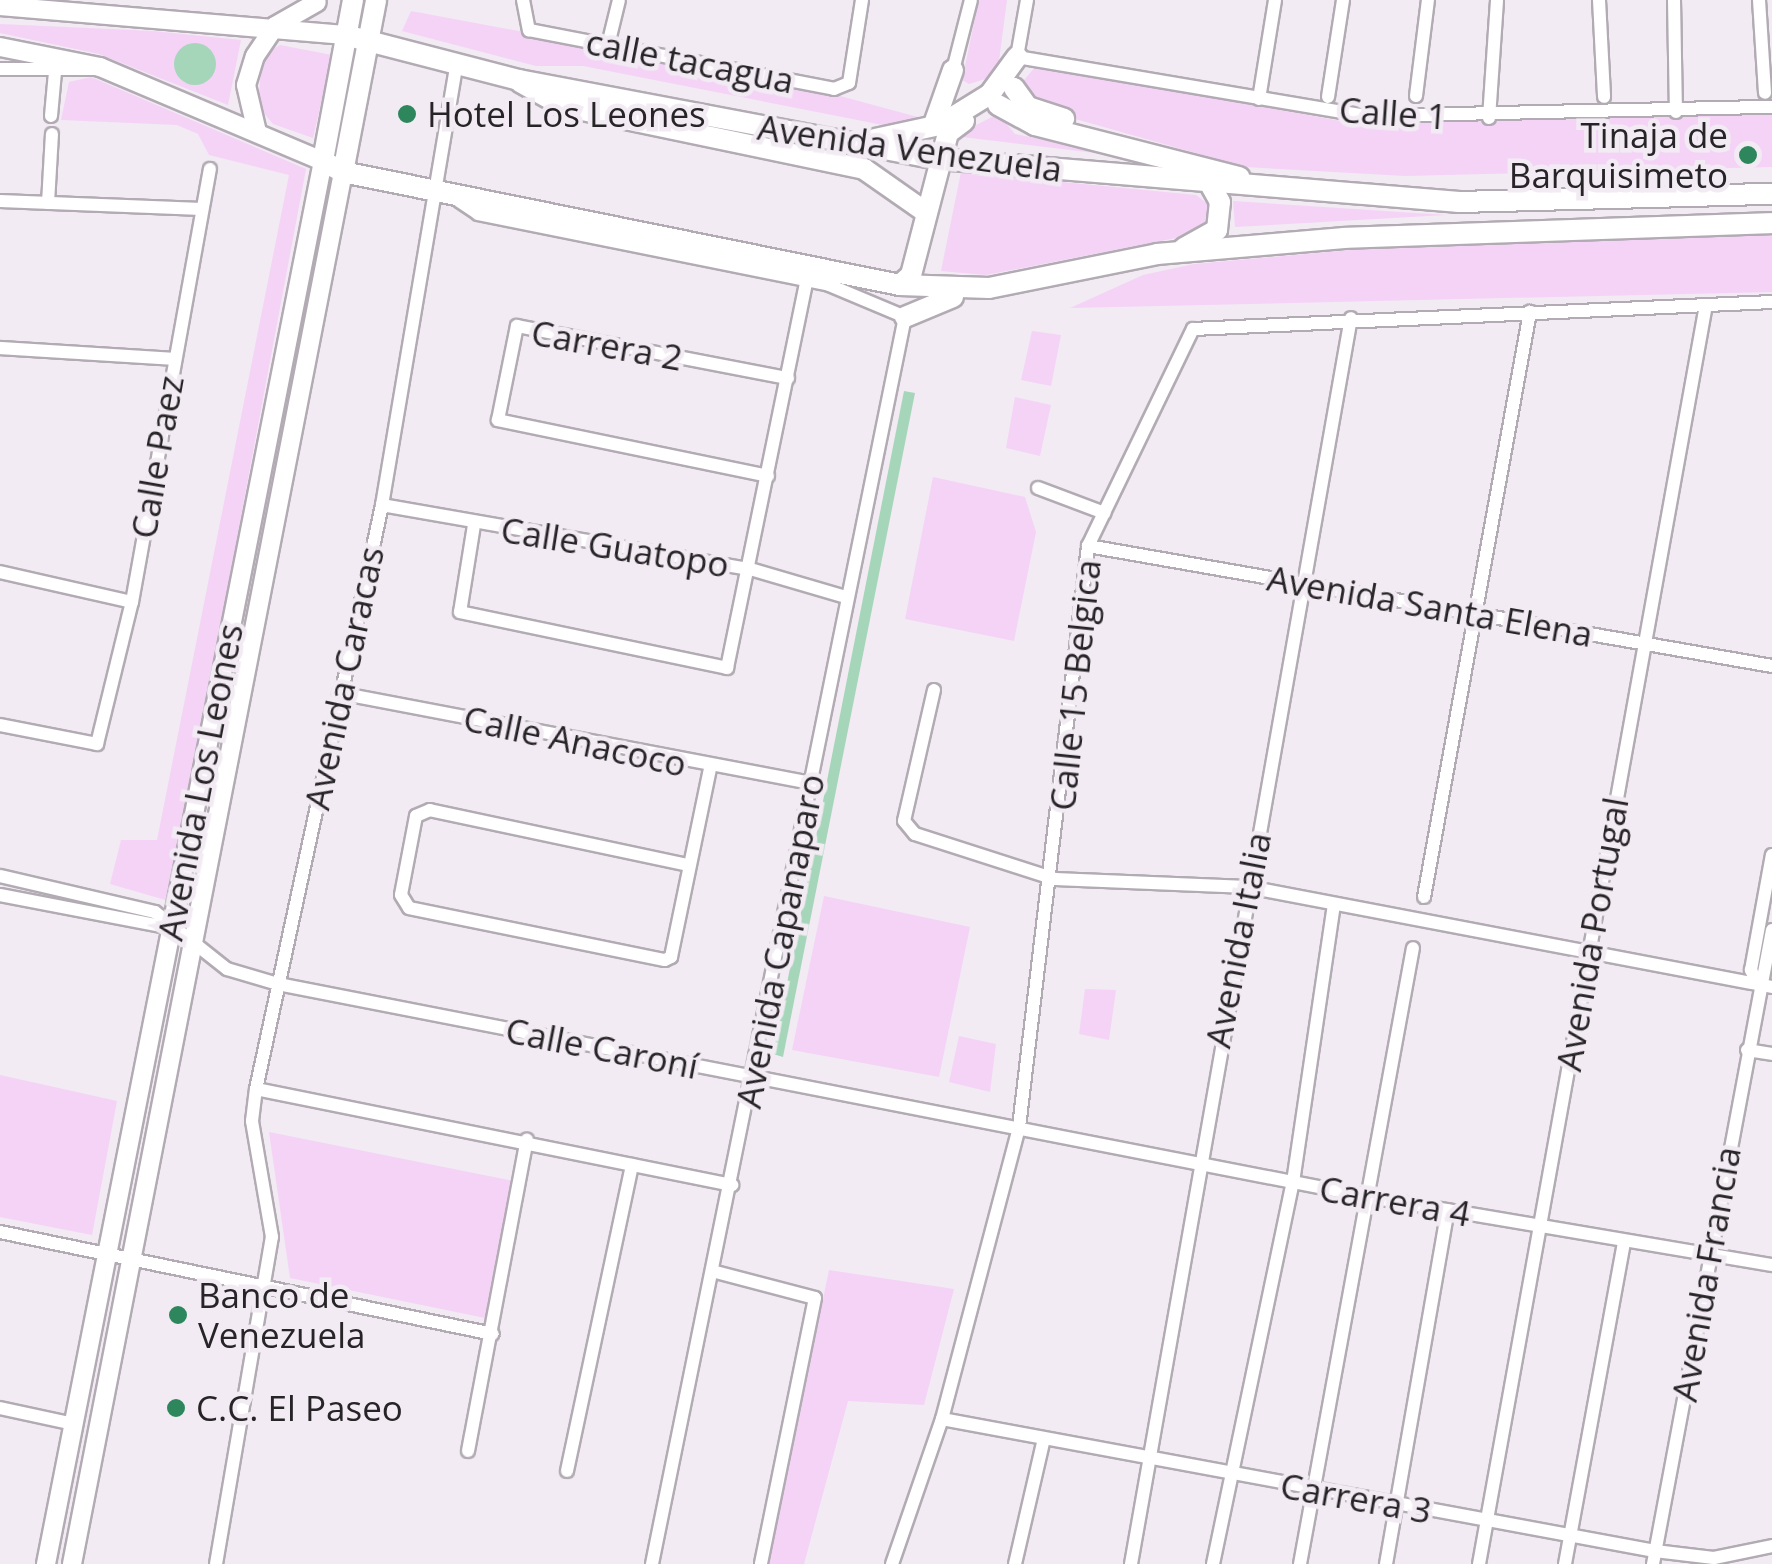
<!DOCTYPE html>
<meta charset="utf-8">
<style>
body{margin:0}
#map{position:relative;width:1772px;height:1564px;overflow:hidden;background:#f2ebf3;font-family:"Open Sans",sans-serif}
div>[style]{position:absolute}
.green>*{inset:0;background:#f4d3f7}
.water>*{inset:0;background:#a6d6ba}
.round{border-radius:50%}
.roads{filter:drop-shadow(2px 0 #b2abb3) drop-shadow(-2px 0 #b2abb3) drop-shadow(0 2px #b2abb3) drop-shadow(0 -2px #b2abb3)}
.street>*{height:12px;margin:-6px;padding:0 6px;transform-origin:6px;border-radius:6px;background:#fff}
.secondary>*{height:18px;margin:-9px;padding:0 9px;transform-origin:9px;border-radius:9px;background:#fff}
.primary>*{height:20px;margin:-10px;padding:0 10px;transform-origin:10px;border-radius:10px;background:#fff}
.dots>*{width:28px;height:28px;translate:-50% -50%;box-sizing:border-box;border:5px solid #f2ebf3;border-radius:50%}
span{translate:-50% -50%;white-space:nowrap;text-align:center;line-height:1.15;-webkit-text-stroke:9px #f2ebf3;paint-order:stroke}
.street-label{font-size:35px;color:#272427}
.poi-label{font-size:35px;color:#272427}
.left{translate:0 -50%;text-align:left}
.right{translate:-100% -50%;text-align:right}
</style>
<div id="map">
<div class="green">
<div style="clip-path:polygon(979px 0,1007px 0,999px 61px,992px 77px,969px 84px,962px 80px)"></div>
<div style="clip-path:polygon(411px 11px,781px 80px,925px 119px,893px 127px,583px 66px,536px 66px,402px 31px)"></div>
<div style="clip-path:polygon(0 24px,153px 31px,241px 40px,228px 105px,99px 54px,0 33px)"></div>
<div style="clip-path:polygon(280px 45px,332px 55px,313px 138px,273px 124px,258px 106px,262px 56px)"></div>
<div style="clip-path:polygon(1036px 66px,1352px 123px,1772px 113px,1772px 167px,1405px 176px,1245px 167px,1040px 109px,1019px 86px)"></div>
<div style="clip-path:polygon(91px 77px,306px 169px,169px 901px,110px 884px,121px 840px,157px 840px,289px 175px,209px 155px,198px 134px,177px 125px,61px 120px,69px 82px)"></div>
<div style="clip-path:polygon(998px 114px,1015px 134px,1145px 159px,954px 136px)"></div>
<div style="clip-path:polygon(961px 172px,1196px 195px,1216px 210px,1202px 233px,986px 275px,941px 271px)"></div>
<div style="clip-path:polygon(1233px 201px,1446px 215px,1235px 227px)"></div>
<div style="clip-path:polygon(1772px 235px,1772px 292px,1070px 308px,1143px 275px,1194px 264px,1473px 239px)"></div>
<div style="clip-path:polygon(1032px 331px,1061px 335px,1051px 386px,1021px 380px)"></div>
<div style="clip-path:polygon(1015px 397px,1051px 405px,1040px 456px,1006px 448px)"></div>
<div style="clip-path:polygon(933px 477px,1025px 497px,1036px 532px,1014px 641px,905px 619px)"></div>
<div style="clip-path:polygon(824px 896px,970px 927px,939px 1077px,792px 1050px)"></div>
<div style="clip-path:polygon(1085px 989px,1116px 990px,1109px 1040px,1079px 1034px)"></div>
<div style="clip-path:polygon(959px 1036px,996px 1044px,990px 1092px,949px 1082px)"></div>
<div style="clip-path:polygon(0 1075px,117px 1101px,92px 1235px,0 1217px)"></div>
<div style="clip-path:polygon(269px 1132px,514px 1181px,490px 1319px,290px 1278px)"></div>
<div style="clip-path:polygon(829px 1270px,954px 1289px,924px 1405px,848px 1401px,804px 1564px,768px 1564px)"></div>
</div>
<div class="water">
<div class="round" style="left:174px;top:43px;width:42px;height:42px"></div>
<div style="clip-path:polygon(904px 391px,915px 393px,783px 1057px,773px 1054px)"></div>
</div>
<div class="roads">
<div class="street">
<div style="left:523px;top:0;width:31px;rotate:79deg"></div>
<div style="left:529px;top:30px;width:311px;rotate:10.9deg"></div>
<div style="left:834px;top:89px;width:16px;rotate:-22deg"></div>
<div style="left:849px;top:83px;width:84px;rotate:-81.1deg"></div>
<div style="left:1027px;top:0;width:58px;rotate:100deg"></div>
<div style="left:1017px;top:57px;width:354px;rotate:9.6deg"></div>
<div style="left:1366px;top:116px;width:406px;rotate:-1.3deg"></div>
<div style="left:1599px;top:0;width:97px;rotate:87deg"></div>
<div style="left:1674px;top:0;width:112px;rotate:89deg"></div>
<div style="left:1759px;top:0;width:93px;rotate:86.3deg"></div>
<div style="left:608px;top:45px;width:46px;rotate:-76.3deg"></div>
<div style="left:0;top:69px;width:97px"></div>
<div style="left:953px;top:70px;width:72px;rotate:-75.6deg"></div>
<div style="left:1416px;top:96px;width:97px;rotate:-82.9deg"></div>
<div style="left:1328px;top:97px;width:98px;rotate:-81.2deg"></div>
<div style="left:1259px;top:99px;width:100px;rotate:-80.8deg"></div>
<div style="left:51px;top:116px;width:44px;rotate:-84.8deg"></div>
<div style="left:1489px;top:118px;width:118px;rotate:-86.1deg"></div>
<div style="left:0;top:201px;width:202px;rotate:2.3deg"></div>
<div style="left:459px;top:201px;width:23px;rotate:34deg"></div>
<div style="left:478px;top:214px;width:358px;rotate:11.4deg"></div>
<div style="left:829px;top:285px;width:82px;rotate:22.8deg"></div>
<div style="left:905px;top:317px;width:1272px;rotate:101.47deg"></div>
<div style="left:48px;top:203px;width:69px;rotate:-86.7deg"></div>
<div style="left:0;top:348px;width:174px;rotate:3.6deg"></div>
<div style="left:768px;top:476px;width:276px;rotate:-168.3deg"></div>
<div style="left:498px;top:420px;width:96px;rotate:-78.6deg"></div>
<div style="left:517px;top:326px;width:276px;rotate:10.9deg"></div>
<div style="left:1038px;top:488px;width:71px;rotate:20.7deg"></div>
<div style="left:382px;top:505px;width:374px;rotate:9.9deg"></div>
<div style="left:750px;top:569px;width:100px;rotate:16.3deg"></div>
<div style="left:474px;top:525px;width:88px;rotate:99.1deg"></div>
<div style="left:460px;top:612px;width:273px;rotate:11.8deg"></div>
<div style="left:727px;top:668px;width:394px;rotate:-78.4deg"></div>
<div style="left:1088px;top:546px;width:694px;rotate:9.95deg"></div>
<div style="left:0;top:572px;width:135px;rotate:12.8deg"></div>
<div style="left:934px;top:690px;width:134px;rotate:102.9deg"></div>
<div style="left:904px;top:821px;width:17px;rotate:50deg"></div>
<div style="left:915px;top:834px;width:147px;rotate:17.8deg"></div>
<div style="left:1055px;top:879px;width:193px;rotate:2.4deg"></div>
<div style="left:1248px;top:887px;width:533px;rotate:10.8deg"></div>
<div style="left:339px;top:693px;width:481px;rotate:10.8deg"></div>
<div style="left:0;top:725px;width:99px;rotate:11.1deg"></div>
<div style="left:97px;top:744px;width:146px;rotate:-76.2deg"></div>
<div style="left:132px;top:602px;width:440px;rotate:-79.8deg"></div>
<div style="left:688px;top:865px;width:264px;rotate:-168deg"></div>
<div style="left:430px;top:810px;width:15px;rotate:157deg"></div>
<div style="left:416px;top:816px;width:80px;rotate:100.8deg"></div>
<div style="left:401px;top:895px;width:15px;rotate:58deg"></div>
<div style="left:409px;top:908px;width:261px;rotate:11.5deg"></div>
<div style="left:665px;top:960px;width:7px;rotate:-27deg"></div>
<div style="left:671px;top:957px;width:192px;rotate:-78.3deg"></div>
<div style="left:0;top:876px;width:159px;rotate:13.1deg"></div>
<div style="left:155px;top:912px;width:92px;rotate:38.4deg"></div>
<div style="left:227px;top:969px;width:53px;rotate:16.4deg"></div>
<div style="left:278px;top:984px;width:1113px;rotate:11.04deg"></div>
<div style="left:1370px;top:1197px;width:408px;rotate:9.6deg"></div>
<div style="left:0;top:895px;width:174px;rotate:10.9deg"></div>
<div style="left:1424px;top:897px;width:595px;rotate:-79.73deg"></div>
<div style="left:1758px;top:984px;width:16px;rotate:-117deg"></div>
<div style="left:1751px;top:970px;width:117px;rotate:-79.7deg"></div>
<div style="left:1747px;top:1050px;width:25px;rotate:9deg"></div>
<div style="left:256px;top:1089px;width:486px;rotate:11.4deg"></div>
<div style="left:0;top:1232px;width:503px;rotate:11.69deg"></div>
<div style="left:712px;top:1271px;width:106px;rotate:14.7deg"></div>
<div style="left:815px;top:1298px;width:271px;rotate:101.5deg"></div>
<div style="left:0;top:1408px;width:76px;rotate:12.2deg"></div>
<div style="left:942px;top:1419px;width:725px;rotate:10.49deg"></div>
<div style="left:1655px;top:1551px;width:59px;rotate:6.8deg"></div>
<div style="left:1714px;top:1558px;width:59px;rotate:-11.7deg"></div>
<div style="left:468px;top:1451px;width:317px;rotate:-79.3deg"></div>
<div style="left:567px;top:1471px;width:313px;rotate:-78deg"></div>
<div style="left:216px;top:1564px;width:332px;rotate:-80.3deg"></div>
<div style="left:272px;top:1237px;width:118px;rotate:-99.8deg"></div>
<div style="left:252px;top:1121px;width:32px;rotate:-83deg"></div>
<div style="left:256px;top:1089px;width:597px;rotate:-77.82deg"></div>
<div style="left:382px;top:505px;width:444px;rotate:-80.4deg"></div>
<div style="left:892px;top:1564px;width:153px;rotate:-71deg"></div>
<div style="left:942px;top:1419px;width:302px;rotate:-75.2deg"></div>
<div style="left:1019px;top:1127px;width:585px;rotate:-83.23deg"></div>
<div style="left:1088px;top:546px;width:241px;rotate:-64.2deg"></div>
<div style="left:1193px;top:329px;width:580px;rotate:-2.67deg"></div>
<div style="left:1015px;top:1564px;width:129px;rotate:-77deg"></div>
<div style="left:1131px;top:1564px;width:1265px;rotate:-79.99deg"></div>
<div style="left:1213px;top:1564px;width:390px;rotate:-78.2deg"></div>
<div style="left:1293px;top:1182px;width:279px;rotate:-81.6deg"></div>
<div style="left:1300px;top:1564px;width:626px;rotate:-79.61deg"></div>
<div style="left:1386px;top:1564px;width:359px;rotate:-80.1deg"></div>
<div style="left:1479px;top:1564px;width:1279px;rotate:-79.78deg"></div>
<div style="left:1565px;top:1564px;width:328px;rotate:-79.6deg"></div>
<div style="left:1653px;top:1564px;width:645px;rotate:-79.37deg"></div>
</div>
<div class="secondary">
<div style="left:0;top:6px;width:346px;rotate:4.8deg"></div>
<div style="left:0;top:47px;width:102px;rotate:11.3deg"></div>
<div style="left:100px;top:67px;width:242px;rotate:22.9deg"></div>
<div style="left:323px;top:161px;width:1430px;rotate:101.17deg"></div>
<div style="left:257px;top:132px;width:48px;rotate:-103.2deg"></div>
<div style="left:246px;top:85px;width:30px;rotate:-73deg"></div>
<div style="left:255px;top:56px;width:36px;rotate:-56deg"></div>
<div style="left:275px;top:26px;width:48px;rotate:-29.7deg"></div>
<div style="left:72px;top:1564px;width:1418px;rotate:-78.98deg"></div>
</div>
<div class="primary">
<div style="left:353px;top:0;width:164px;rotate:100.6deg"></div>
<div style="left:323px;top:161px;width:23px;rotate:29deg"></div>
<div style="left:343px;top:172px;width:568px;rotate:11.47deg"></div>
<div style="left:900px;top:285px;width:89px;rotate:1.9deg"></div>
<div style="left:989px;top:288px;width:171px;rotate:-11.4deg"></div>
<div style="left:1157px;top:254px;width:188px;rotate:-4.9deg"></div>
<div style="left:1344px;top:238px;width:428px;rotate:-2deg"></div>
<div style="left:345px;top:35px;width:180px;rotate:14.5deg"></div>
<div style="left:519px;top:80px;width:427px;rotate:10.7deg"></div>
<div style="left:939px;top:159px;width:522px;rotate:4.73deg"></div>
<div style="left:1459px;top:202px;width:313px;rotate:-1.5deg"></div>
<div style="left:520px;top:82px;width:49px;rotate:29.2deg"></div>
<div style="left:563px;top:106px;width:308px;rotate:11.8deg"></div>
<div style="left:864px;top:169px;width:73px;rotate:35deg"></div>
<div style="left:1014px;top:88px;width:24px;rotate:54deg"></div>
<div style="left:1028px;top:107px;width:38px;rotate:18deg"></div>
<div style="left:998px;top:105px;width:42px;rotate:28.4deg"></div>
<div style="left:1035px;top:125px;width:211px;rotate:14.3deg"></div>
<div style="left:934px;top:124px;width:57px;rotate:-70.6deg"></div>
<div style="left:875px;top:139px;width:66px;rotate:-12.2deg"></div>
<div style="left:940px;top:125px;width:59px;rotate:-31.8deg"></div>
<div style="left:990px;top:94px;width:46px;rotate:-53.9deg"></div>
<div style="left:343px;top:172px;width:175px;rotate:-79.1deg"></div>
<div style="left:1184px;top:248px;width:38px;rotate:-29deg"></div>
<div style="left:1217px;top:230px;width:28px;rotate:-84deg"></div>
<div style="left:1220px;top:202px;width:29px;rotate:-119deg"></div>
<div style="left:900px;top:285px;width:15px;rotate:-42deg"></div>
<div style="left:911px;top:275px;width:147px;rotate:-75.4deg"></div>
<div style="left:948px;top:133px;width:20px;rotate:-37deg"></div>
<div style="left:905px;top:317px;width:52px;rotate:-22.6deg"></div>
</div>
</div>
<div class="dots">
<div style="left:407px;top:114px;background:#2e875c"></div>
<div style="left:1748px;top:155px;background:#2e875c"></div>
<div style="left:178px;top:1315px;background:#2e875c"></div>
<div style="left:176px;top:1408px;background:#2e875c"></div>
</div>
<div class="street-label">
<span style="left:690px;top:61px;rotate:11deg">calle tacagua</span>
<span style="left:1393px;top:113px;rotate:4deg">Calle 1</span>
<span style="left:910px;top:148px;rotate:8deg">Avenida Venezuela</span>
<span style="left:607px;top:345px;rotate:10deg">Carrera 2</span>
<span style="left:157px;top:457px;rotate:-80deg">Calle Paez</span>
<span style="left:615px;top:547px;rotate:9deg">Calle Guatopo</span>
<span style="left:1430px;top:606px;rotate:10deg">Avenida Santa Elena</span>
<span style="left:344px;top:678px;rotate:-78deg">Avenida Caracas</span>
<span style="left:1075px;top:685px;rotate:-84deg">Calle 15 Belgica</span>
<span style="left:575px;top:741px;rotate:12deg">Calle Anacoco</span>
<span style="left:200px;top:782px;rotate:-79deg">Avenida Los Leones</span>
<span style="left:1592px;top:934px;rotate:-80deg">Avenida Portugal</span>
<span style="left:1238px;top:940px;rotate:-79deg">Avenida Italia</span>
<span style="left:780px;top:941px;rotate:-79deg">Avenida Capanaparo</span>
<span style="left:602px;top:1048px;rotate:11deg">Calle Caroní</span>
<span style="left:1395px;top:1201px;rotate:10deg">Carrera 4</span>
<span style="left:1706px;top:1274px;rotate:-80deg">Avenida Francia</span>
<span style="left:1356px;top:1498px;rotate:10deg">Carrera 3</span>
</div>
<div class="poi-label">
<span class="left" style="left:427px;top:114px">Hotel Los Leones</span>
<span class="right" style="left:1728px;top:155px">Tinaja de<br>Barquisimeto</span>
<span class="left" style="left:198px;top:1315px">Banco de<br>Venezuela</span>
<span class="left" style="left:196px;top:1408px">C.C. El Paseo</span>
</div>
</div>
